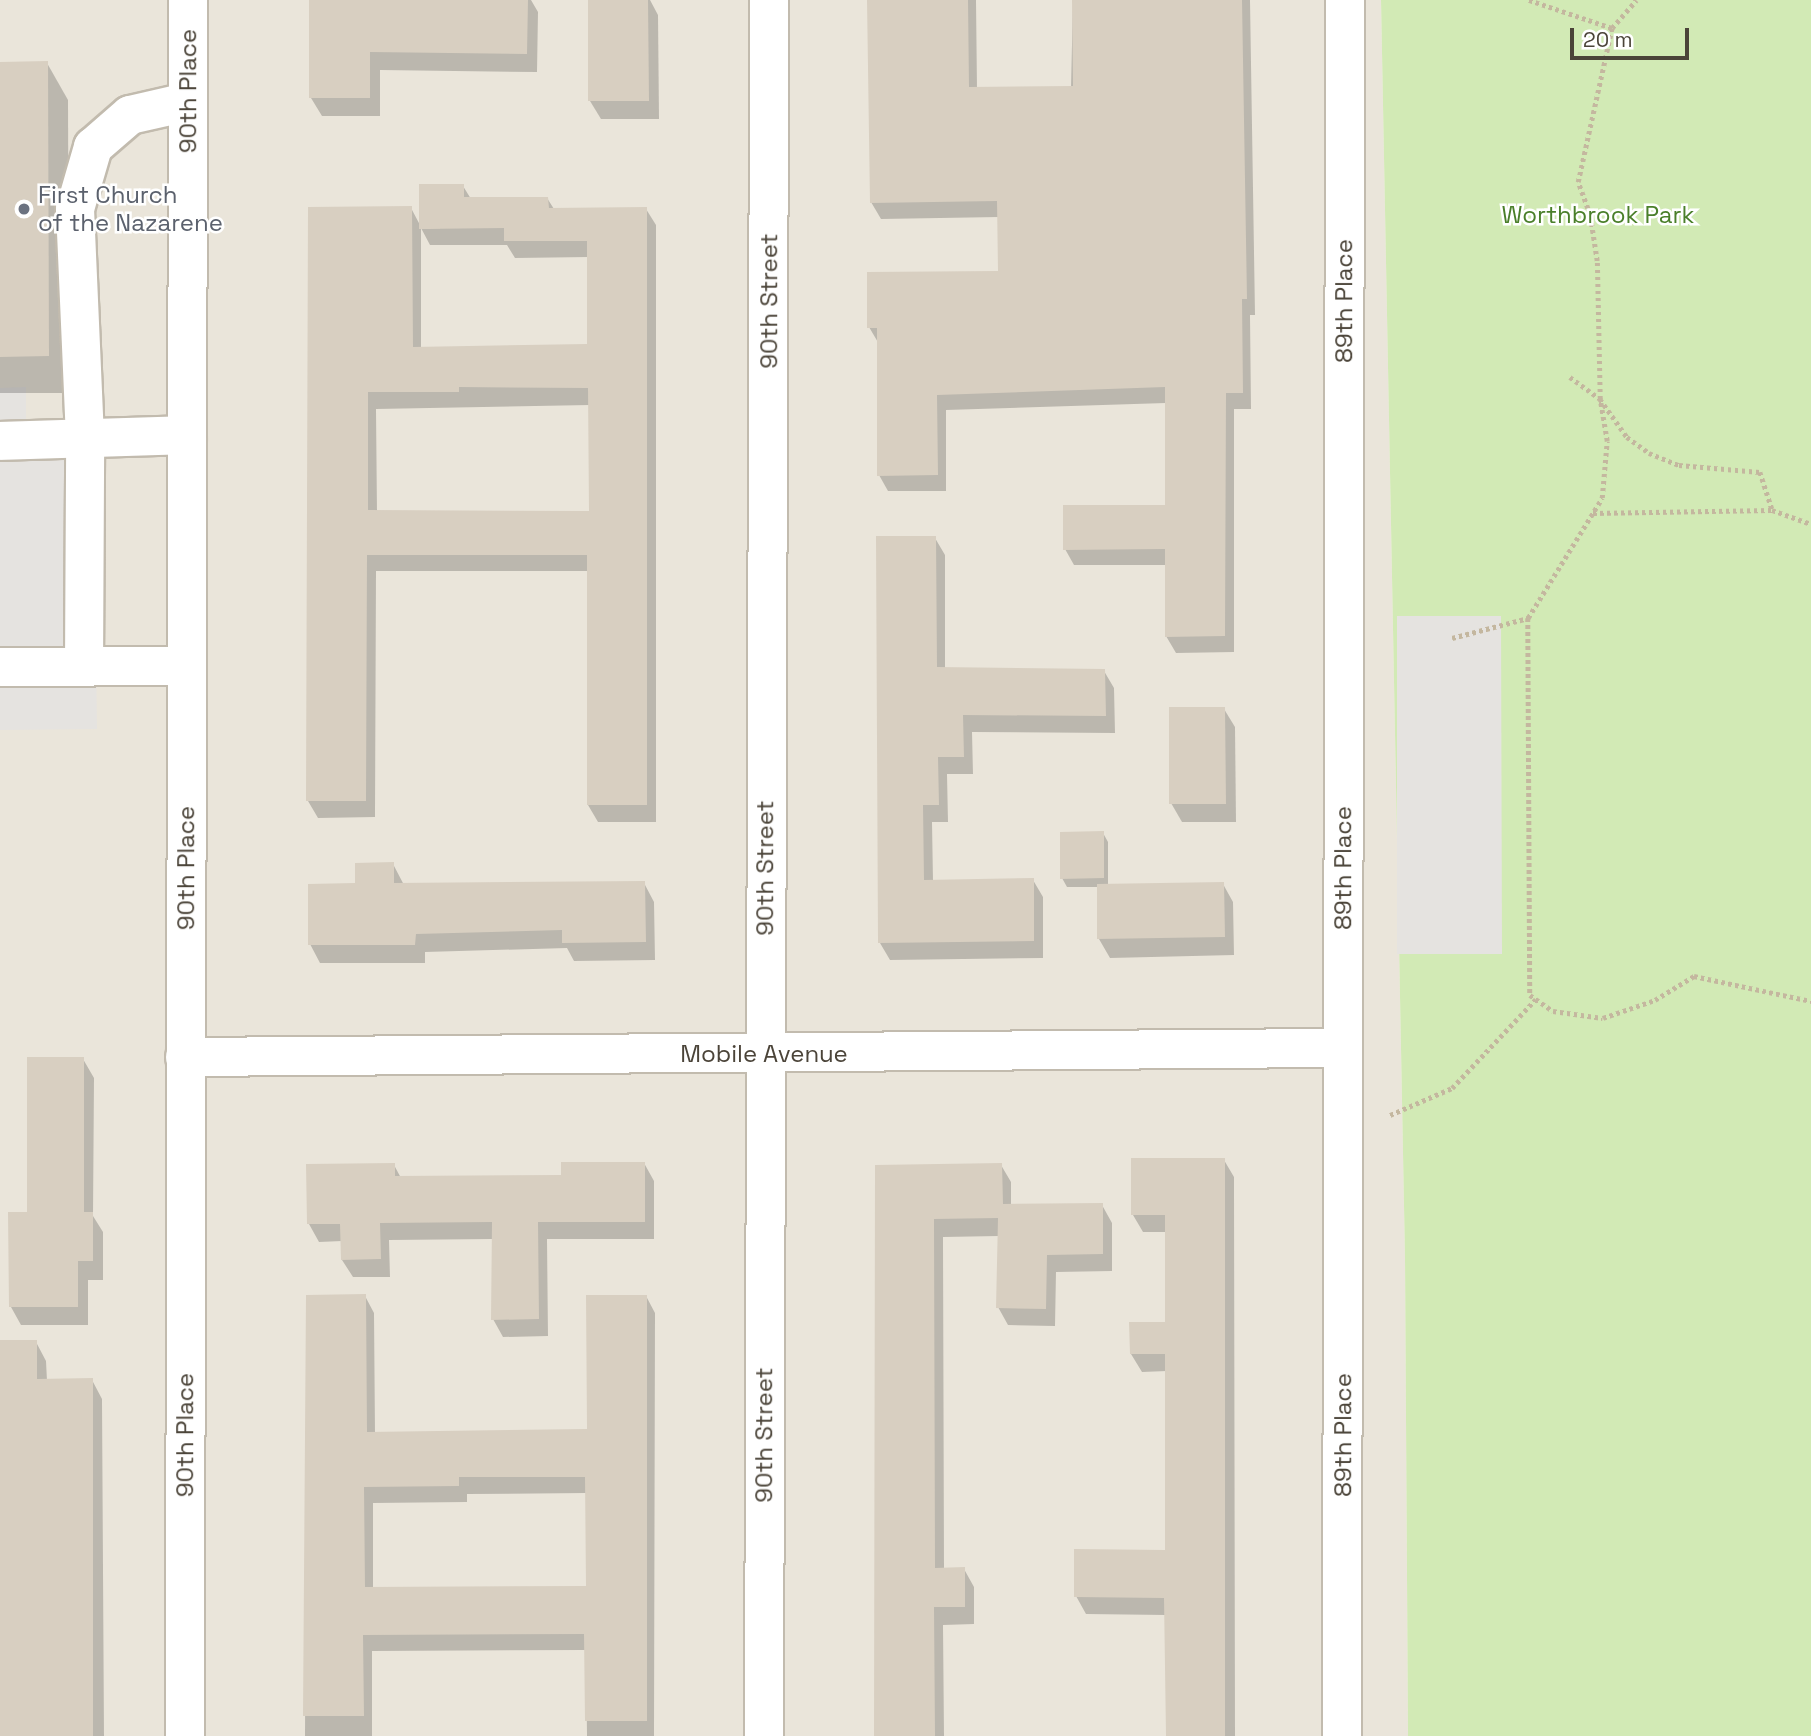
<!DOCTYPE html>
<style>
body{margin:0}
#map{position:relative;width:1811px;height:1736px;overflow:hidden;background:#f6f3ec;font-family:"Space Grotesk",sans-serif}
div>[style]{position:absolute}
.residential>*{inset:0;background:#eae5da}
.green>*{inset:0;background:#d2eab5}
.parking>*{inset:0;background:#e5e3e0}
.shadow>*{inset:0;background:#0003}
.building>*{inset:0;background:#d8cfc1}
.path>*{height:4.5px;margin-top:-2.25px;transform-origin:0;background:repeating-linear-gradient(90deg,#c4b79f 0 3.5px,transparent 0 7px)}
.roads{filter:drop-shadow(2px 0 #c2bbae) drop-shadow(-2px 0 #c2bbae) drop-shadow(0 2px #c2bbae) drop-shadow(0 -2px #c2bbae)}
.minor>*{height:38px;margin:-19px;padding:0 19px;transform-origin:19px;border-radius:19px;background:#fff}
.dots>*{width:19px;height:19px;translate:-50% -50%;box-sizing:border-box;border:4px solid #fff;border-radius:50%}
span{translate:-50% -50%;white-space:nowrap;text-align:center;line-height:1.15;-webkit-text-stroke:5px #fff;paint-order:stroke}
.street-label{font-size:24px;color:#4b4439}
.worship-label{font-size:24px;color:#5b616d}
.left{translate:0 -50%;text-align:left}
.park-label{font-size:24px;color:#4a7f2a}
.scale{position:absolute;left:1570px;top:28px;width:119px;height:32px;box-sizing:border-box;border:4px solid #4b4439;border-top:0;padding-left:9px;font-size:21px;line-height:24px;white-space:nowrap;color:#4b4439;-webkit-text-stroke:5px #fff;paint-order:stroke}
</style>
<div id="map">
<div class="residential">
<div style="clip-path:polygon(0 0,1381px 0,1405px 1258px,1408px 1736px,0 1736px)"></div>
</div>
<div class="green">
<div style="clip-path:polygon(1381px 0,1811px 0,1811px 1736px,1408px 1736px,1405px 1258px)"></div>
</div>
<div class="parking">
<div style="clip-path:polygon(26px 387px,26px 426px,93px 425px,97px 729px,0 730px,0 388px)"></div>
<div style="clip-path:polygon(1397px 616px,1501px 616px,1502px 954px,1397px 954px)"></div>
</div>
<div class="shadow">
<div style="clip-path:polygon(311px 0,531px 0,538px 12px,537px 72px,380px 70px,380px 116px,322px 116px,311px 98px)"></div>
<div style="clip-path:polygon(589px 0,650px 0,658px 15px,659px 119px,601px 119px,590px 101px)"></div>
<div style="clip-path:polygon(869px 0,976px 0,977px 89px,1071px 88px,1073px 0,1250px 0,1255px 315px,1250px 315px,1251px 409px,1234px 409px,1234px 652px,1176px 653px,1166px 636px,1166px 565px,1074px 565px,1065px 549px,1167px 506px,1166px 403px,946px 410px,946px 491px,888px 491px,879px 475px,879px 344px,869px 327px,999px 273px,999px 217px,881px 219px,871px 202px)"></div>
<div style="clip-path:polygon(0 63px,47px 63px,68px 100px,69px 393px,0 393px)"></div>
<div style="clip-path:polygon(evenodd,463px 186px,471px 199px,547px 198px,554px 209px,646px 209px,656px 225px,656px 822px,598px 822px,588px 805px,589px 571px,376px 571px,375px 817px,318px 818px,308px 801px,310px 209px,411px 208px,420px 225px,463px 186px,421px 228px,430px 245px,507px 245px,515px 258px,589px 257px,589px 345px,421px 349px,421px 228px,463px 186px,590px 405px,590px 512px,377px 512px,376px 409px,590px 405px)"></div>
<div style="clip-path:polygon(935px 538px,945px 555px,945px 669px,1104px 671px,1114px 688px,1115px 733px,972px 732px,973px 774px,947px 774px,948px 822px,932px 822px,933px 881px,1033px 880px,1043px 897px,1043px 958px,890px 960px,880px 943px)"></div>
<div style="clip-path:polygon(1224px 709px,1235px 727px,1236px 822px,1182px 822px,1171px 803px)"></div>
<div style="clip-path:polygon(1103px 833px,1108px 842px,1108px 886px,1223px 884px,1233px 902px,1234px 955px,1110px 958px,1099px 939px,1099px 887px,1067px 887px,1062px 878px)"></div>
<div style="clip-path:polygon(393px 864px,404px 885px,644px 883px,654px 902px,655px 960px,574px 961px,567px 948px,425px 952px,425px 963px,320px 963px,310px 944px,357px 885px)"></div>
<div style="clip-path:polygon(83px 1059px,94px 1078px,93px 1216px,103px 1232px,103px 1280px,88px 1280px,88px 1325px,21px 1325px,11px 1307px,29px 1214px)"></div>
<div style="clip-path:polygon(1224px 1160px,1234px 1177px,1235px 1736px,1167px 1736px,1166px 1615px,1086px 1614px,1076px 1596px,1167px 1552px,1167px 1371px,1142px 1372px,1131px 1354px,1167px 1324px,1166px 1232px,1143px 1232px,1133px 1215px)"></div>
<div style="clip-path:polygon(644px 1163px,654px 1181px,654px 1239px,547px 1239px,548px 1336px,503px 1337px,493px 1319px,493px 1239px,389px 1240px,390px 1277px,353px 1277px,342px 1260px,342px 1241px,319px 1242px,309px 1224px,308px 1166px,394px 1165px,401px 1178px,563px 1177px)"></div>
<div style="clip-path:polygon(1001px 1165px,1011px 1182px,1011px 1206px,1102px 1205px,1112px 1223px,1112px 1271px,1056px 1272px,1055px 1326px,1008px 1325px,998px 1307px,999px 1236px,943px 1237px,944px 1569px,964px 1569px,974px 1587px,974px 1624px,943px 1625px,944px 1736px,877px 1736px,876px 1166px)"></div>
<div style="clip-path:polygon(evenodd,307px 1296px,365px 1296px,374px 1313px,375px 1434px,589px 1431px,646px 1296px,655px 1313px,654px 1736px,587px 1736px,586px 1650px,372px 1651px,372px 1736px,305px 1736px,307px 1296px,587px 1493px,588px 1588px,373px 1589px,373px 1503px,467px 1502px,467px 1494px,587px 1493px)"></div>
<div style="clip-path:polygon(0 1342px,36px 1342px,46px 1361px,47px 1381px,92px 1380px,102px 1399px,104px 1736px,0 1736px)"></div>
</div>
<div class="building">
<div style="clip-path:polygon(309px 0,528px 0,527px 54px,370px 52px,370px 98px,309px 98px)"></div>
<div style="clip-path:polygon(588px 0,648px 0,649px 101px,588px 101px)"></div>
<div style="clip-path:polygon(867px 0,968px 0,969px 87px,1073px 86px,1072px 0,1242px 0,1247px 299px,1242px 299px,1243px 393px,1226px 393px,1225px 636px,1165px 637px,1165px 549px,1063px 550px,1063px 505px,1165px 505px,1165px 387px,937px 395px,938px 475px,877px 476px,877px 328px,867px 328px,867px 272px,998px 271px,997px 201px,870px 203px)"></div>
<div style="clip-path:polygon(48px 61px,49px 356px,0 357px,0 62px)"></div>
<div style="clip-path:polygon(evenodd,419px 184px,464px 184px,464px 197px,548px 197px,549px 208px,647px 207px,647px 805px,587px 805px,587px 555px,367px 555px,366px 801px,306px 801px,308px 207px,412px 206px,413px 347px,587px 344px,587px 241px,504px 241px,504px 228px,419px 229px,419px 184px,459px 387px,588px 388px,589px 511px,368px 510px,368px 392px,459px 392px,459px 387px)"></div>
<div style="clip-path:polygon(876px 536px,936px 536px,937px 667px,1105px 669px,1106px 716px,963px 715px,964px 757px,938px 757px,939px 805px,923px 805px,924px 880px,1034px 878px,1034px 941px,878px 943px)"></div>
<div style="clip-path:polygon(1169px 707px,1225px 707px,1226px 804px,1169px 804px)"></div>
<div style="clip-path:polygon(1104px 831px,1104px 878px,1060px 879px,1060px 832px)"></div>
<div style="clip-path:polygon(394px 862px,394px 883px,645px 881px,646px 942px,562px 943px,562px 930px,416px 934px,415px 945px,308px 945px,308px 884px,355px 883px,355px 863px)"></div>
<div style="clip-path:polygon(1224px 882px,1225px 937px,1097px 939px,1097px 884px)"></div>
<div style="clip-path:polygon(27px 1057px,84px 1057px,84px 1212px,93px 1212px,93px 1261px,78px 1261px,78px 1307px,9px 1307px,8px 1212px,27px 1212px)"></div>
<div style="clip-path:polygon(1131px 1158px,1225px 1158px,1225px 1736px,1166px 1736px,1164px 1598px,1074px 1597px,1074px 1549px,1165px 1550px,1165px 1354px,1130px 1354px,1129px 1322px,1165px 1322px,1165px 1215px,1131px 1215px)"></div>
<div style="clip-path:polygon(561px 1162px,645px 1162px,645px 1222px,538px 1222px,539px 1319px,491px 1320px,492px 1222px,380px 1223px,381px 1259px,341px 1260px,340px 1224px,307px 1224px,306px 1164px,395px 1163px,395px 1176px,561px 1175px)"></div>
<div style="clip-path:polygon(1002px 1163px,1003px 1204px,1103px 1203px,1103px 1254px,1047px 1255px,1046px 1309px,996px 1308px,998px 1218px,934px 1219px,935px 1568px,965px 1567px,965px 1607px,934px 1607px,935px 1736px,874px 1736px,875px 1165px)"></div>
<div style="clip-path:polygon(evenodd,366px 1294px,367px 1432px,587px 1429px,586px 1295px,647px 1295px,647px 1721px,585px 1721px,584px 1634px,363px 1635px,364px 1716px,303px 1716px,306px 1295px,366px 1294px,459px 1477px,585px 1477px,586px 1586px,365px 1587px,364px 1487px,459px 1486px,459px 1477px)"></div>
<div style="clip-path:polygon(0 1340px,37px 1340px,37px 1379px,93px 1378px,93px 1736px,0 1736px)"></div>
</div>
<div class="path">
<div style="left:1529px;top:0;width:88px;rotate:18.6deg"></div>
<div style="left:1570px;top:377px;width:37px;rotate:36deg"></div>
<div style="left:1600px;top:399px;width:47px;rotate:54.6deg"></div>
<div style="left:1627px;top:437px;width:27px;rotate:36deg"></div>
<div style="left:1649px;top:453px;width:32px;rotate:22deg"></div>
<div style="left:1679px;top:465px;width:81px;rotate:4.9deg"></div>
<div style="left:1760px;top:472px;width:40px;rotate:72deg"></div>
<div style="left:1772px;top:510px;width:41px;rotate:19.7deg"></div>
<div style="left:1593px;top:513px;width:179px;rotate:-1deg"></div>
<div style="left:1528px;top:618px;width:377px;rotate:89.7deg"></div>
<div style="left:1530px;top:995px;width:28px;rotate:35deg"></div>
<div style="left:1553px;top:1011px;width:50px;rotate:8deg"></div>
<div style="left:1603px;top:1018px;width:55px;rotate:-19.1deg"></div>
<div style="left:1655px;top:1000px;width:46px;rotate:-31.6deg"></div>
<div style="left:1694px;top:976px;width:120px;rotate:12.1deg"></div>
<div style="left:1452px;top:638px;width:79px;rotate:-14.7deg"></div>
<div style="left:1528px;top:618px;width:141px;rotate:-58.3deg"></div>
<div style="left:1602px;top:498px;width:57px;rotate:-85deg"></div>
<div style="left:1607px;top:441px;width:43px;rotate:-99.5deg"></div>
<div style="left:1600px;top:399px;width:138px;rotate:-91.2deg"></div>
<div style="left:1597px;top:261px;width:47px;rotate:-98.7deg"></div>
<div style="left:1590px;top:215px;width:35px;rotate:-110deg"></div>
<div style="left:1578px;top:182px;width:158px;rotate:-77.6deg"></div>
<div style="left:1612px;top:28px;width:37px;rotate:-49deg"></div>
<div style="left:1390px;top:1115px;width:68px;rotate:-23.5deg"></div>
<div style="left:1452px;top:1088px;width:122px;rotate:-46.7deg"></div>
</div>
<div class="roads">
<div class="minor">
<div style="left:0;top:441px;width:187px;rotate:-1.8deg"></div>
<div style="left:0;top:667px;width:186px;rotate:-0.3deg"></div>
<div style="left:84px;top:667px;width:229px;rotate:-89.7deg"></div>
<div style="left:85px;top:438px;width:229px;rotate:-92.5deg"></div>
<div style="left:75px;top:209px;width:65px;rotate:-73.8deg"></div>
<div style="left:93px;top:147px;width:49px;rotate:-40.9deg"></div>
<div style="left:130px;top:115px;width:58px;rotate:-12.8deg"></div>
<div style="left:185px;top:1057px;width:1158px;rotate:-0.45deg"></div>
<div style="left:185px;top:1736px;width:1736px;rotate:-89.9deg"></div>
<div style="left:764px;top:1736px;width:1736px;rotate:-89.83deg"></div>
<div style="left:1342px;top:1736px;width:1736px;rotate:-89.9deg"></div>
</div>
</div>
<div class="dots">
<div style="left:24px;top:209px;background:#6b7280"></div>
</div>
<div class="street-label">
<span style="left:188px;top:91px;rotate:-90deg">90th Place</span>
<span style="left:769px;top:301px;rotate:-90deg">90th Street</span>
<span style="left:1344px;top:301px;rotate:-90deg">89th Place</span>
<span style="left:186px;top:868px;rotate:-90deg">90th Place</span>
<span style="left:765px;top:868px;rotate:-90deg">90th Street</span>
<span style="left:1343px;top:868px;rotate:-90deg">89th Place</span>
<span style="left:764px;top:1054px">Mobile Avenue</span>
<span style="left:185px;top:1435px;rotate:-90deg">90th Place</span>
<span style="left:764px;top:1435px;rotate:-90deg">90th Street</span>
<span style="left:1343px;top:1435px;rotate:-90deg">89th Place</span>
</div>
<div class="worship-label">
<span class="left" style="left:38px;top:209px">First Church<br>of the Nazarene</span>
</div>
<div class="park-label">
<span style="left:1598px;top:215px">Worthbrook Park</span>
</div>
<div class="scale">20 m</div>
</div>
